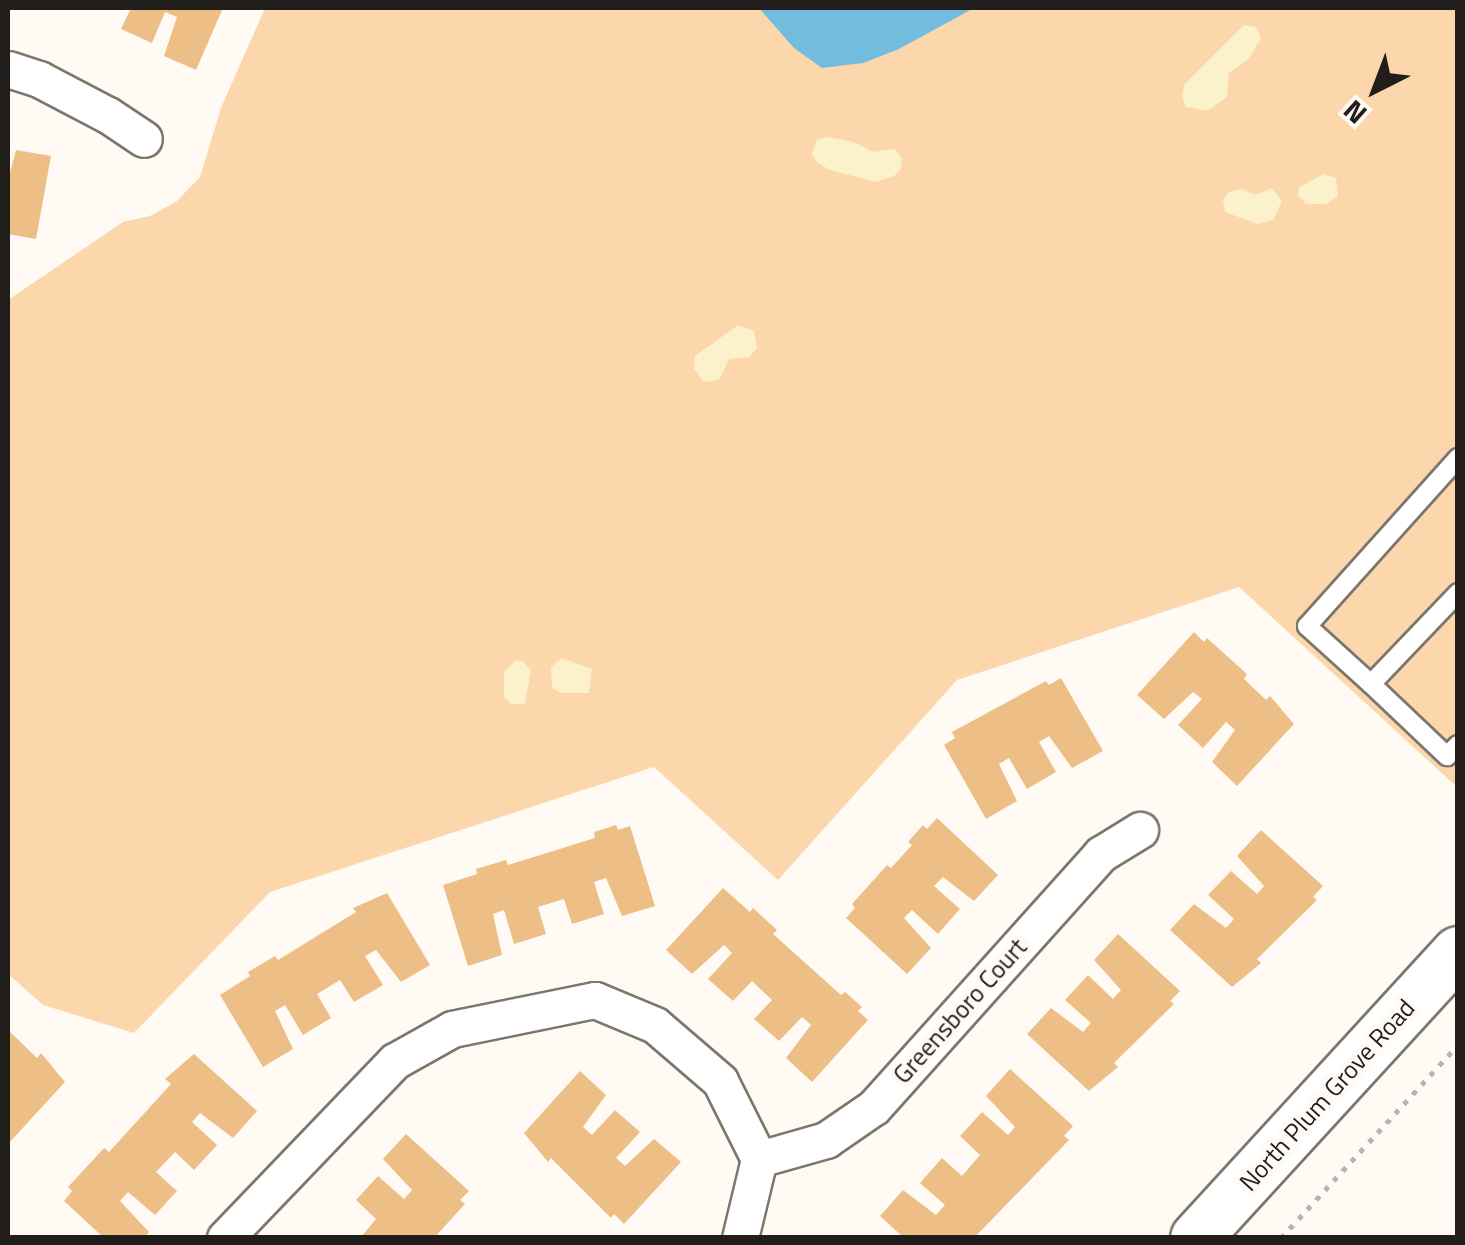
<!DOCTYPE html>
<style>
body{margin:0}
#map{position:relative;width:1465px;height:1245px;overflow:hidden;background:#fffaf4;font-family:"Titillium Web",sans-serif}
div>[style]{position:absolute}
.green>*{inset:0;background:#fdd7ac}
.sand>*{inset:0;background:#fbf1cb}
.water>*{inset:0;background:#72bcde}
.building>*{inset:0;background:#edbf87}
.path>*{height:5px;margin-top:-2.5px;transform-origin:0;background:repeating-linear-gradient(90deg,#b8b3ae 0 5px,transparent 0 13px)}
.roads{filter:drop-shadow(2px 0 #7d766d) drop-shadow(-2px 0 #7d766d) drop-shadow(0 2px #7d766d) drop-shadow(0 -2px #7d766d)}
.lane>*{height:18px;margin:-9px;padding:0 9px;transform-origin:9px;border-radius:9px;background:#fff}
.street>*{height:35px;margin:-17.5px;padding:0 17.5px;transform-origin:17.5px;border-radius:17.5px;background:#fff}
.secondary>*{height:50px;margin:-25px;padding:0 25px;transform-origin:25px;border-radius:25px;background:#fff}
span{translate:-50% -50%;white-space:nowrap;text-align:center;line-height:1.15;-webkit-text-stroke:10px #fffaf4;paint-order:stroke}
.street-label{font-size:25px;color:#201d1a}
.frame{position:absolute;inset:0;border:10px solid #201d1a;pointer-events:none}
.north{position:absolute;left:1325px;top:40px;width:100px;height:100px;-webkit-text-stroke:8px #fffaf4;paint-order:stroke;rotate:222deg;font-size:28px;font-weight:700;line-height:40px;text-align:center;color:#201d1a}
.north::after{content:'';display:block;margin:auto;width:35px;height:45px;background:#201d1a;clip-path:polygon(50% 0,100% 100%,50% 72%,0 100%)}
</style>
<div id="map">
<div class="green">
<div style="clip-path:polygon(265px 8px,1457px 8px,1457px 787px,1239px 587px,957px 680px,778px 880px,654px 767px,270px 892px,134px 1033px,43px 1005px,8px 974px,8px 300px,123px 222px,150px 216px,176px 202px,200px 177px,221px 108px)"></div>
</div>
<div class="sand">
<div style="clip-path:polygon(1244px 25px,1256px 27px,1261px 38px,1249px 58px,1229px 73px,1227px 97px,1207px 111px,1186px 107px,1182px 96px,1184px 85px)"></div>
<div style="clip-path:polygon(827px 137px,854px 142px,873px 152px,895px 149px,902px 159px,901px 169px,894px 176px,876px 182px,830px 170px,818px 163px,812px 154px,817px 139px)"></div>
<div style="clip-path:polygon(1324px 174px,1336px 178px,1338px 196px,1326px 204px,1306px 204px,1298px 195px,1299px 187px)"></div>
<div style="clip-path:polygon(1272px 188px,1282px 201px,1273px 220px,1258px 224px,1225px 212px,1223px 201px,1228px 192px,1242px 189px,1255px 195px)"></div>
<div style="clip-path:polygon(738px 325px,754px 331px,757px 348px,749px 357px,729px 359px,719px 380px,704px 382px,694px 369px,695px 356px)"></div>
<div style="clip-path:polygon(562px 658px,592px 669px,589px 693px,562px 693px,552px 688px,551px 667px)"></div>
<div style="clip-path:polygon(515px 661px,523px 661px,531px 670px,525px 704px,512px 704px,504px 697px,504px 672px)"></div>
</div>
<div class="water">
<div style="clip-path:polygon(759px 8px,974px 8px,899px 49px,863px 63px,822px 68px,794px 48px)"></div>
</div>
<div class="building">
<div style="clip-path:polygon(131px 8px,223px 8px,196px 70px,164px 56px,177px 17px,165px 12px,152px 43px,121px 29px)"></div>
<div style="clip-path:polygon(16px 150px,51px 156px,36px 239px,8px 234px,8px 180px)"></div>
<div style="clip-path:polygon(1194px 632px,1204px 642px,1207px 638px,1247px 674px,1244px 679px,1266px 700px,1270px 696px,1294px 724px,1237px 786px,1212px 762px,1235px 730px,1226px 722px,1203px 748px,1178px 725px,1202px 699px,1193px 692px,1164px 719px,1137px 695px)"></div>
<div style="clip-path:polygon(1061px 678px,1103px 751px,1072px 768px,1049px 736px,1039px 742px,1056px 772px,1027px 789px,1009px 758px,999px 764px,1017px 801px,986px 819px,944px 745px,955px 738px,952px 732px,1046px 681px,1049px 685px)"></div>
<div style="clip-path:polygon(937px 818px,998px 875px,974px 901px,943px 877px,934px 886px,960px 909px,938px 934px,912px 910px,904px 918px,931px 948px,907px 974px,846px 918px,855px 908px,852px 904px,887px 865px,891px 868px,912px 845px,908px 842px,923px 825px,927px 829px)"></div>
<div style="clip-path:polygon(616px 825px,618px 830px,630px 826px,655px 906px,622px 916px,606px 878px,594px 882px,604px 914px,572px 924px,564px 899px,538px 907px,546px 934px,514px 944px,504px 910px,493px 914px,502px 955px,468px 966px,443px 885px,477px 874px,476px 869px,506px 860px,508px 865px,595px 838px,594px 832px)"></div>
<div style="clip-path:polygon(1261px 830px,1323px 886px,1313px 897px,1317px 900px,1257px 959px,1261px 963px,1232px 987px,1170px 930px,1194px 904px,1226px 928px,1234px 919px,1208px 895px,1231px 871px,1257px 894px,1264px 886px,1237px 856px)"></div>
<div style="clip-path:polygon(723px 888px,750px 912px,753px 908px,777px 930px,773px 934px,841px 995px,845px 992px,862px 1007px,858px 1011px,868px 1020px,812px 1082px,786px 1058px,811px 1025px,802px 1017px,779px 1041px,754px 1019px,772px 1000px,752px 981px,733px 1001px,708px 979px,732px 953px,724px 945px,692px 974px,666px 950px)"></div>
<div style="clip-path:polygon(387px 893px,430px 965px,401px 982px,376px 950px,365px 956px,383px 985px,354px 1002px,340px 980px,317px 994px,331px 1018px,303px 1035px,285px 1005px,275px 1011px,293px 1049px,263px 1067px,220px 995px,250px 976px,248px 972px,275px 956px,278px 960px,356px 912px,353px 908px)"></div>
<div style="clip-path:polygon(1118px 934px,1180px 991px,1170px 1001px,1174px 1004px,1114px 1063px,1118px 1067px,1089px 1091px,1027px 1034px,1051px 1008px,1083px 1032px,1091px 1023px,1065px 1000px,1088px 975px,1113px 999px,1121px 990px,1094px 960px)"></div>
<div style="clip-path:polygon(8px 1030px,37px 1058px,41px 1053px,65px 1082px,8px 1144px)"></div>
<div style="clip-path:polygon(194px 1054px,257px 1111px,233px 1138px,200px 1113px,192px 1122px,217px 1145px,194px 1170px,175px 1152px,156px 1172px,177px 1191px,155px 1215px,128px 1192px,120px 1201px,149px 1232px,144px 1238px,104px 1238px,64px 1201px,72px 1191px,68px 1187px,104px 1148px,109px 1152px,171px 1084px,165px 1079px)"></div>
<div style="clip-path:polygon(1010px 1069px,1073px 1126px,1064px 1136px,1069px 1140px,974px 1238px,904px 1238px,880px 1216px,903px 1190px,936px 1215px,945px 1205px,920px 1183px,942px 1158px,962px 1176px,980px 1155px,960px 1136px,982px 1112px,1008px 1135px,1015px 1127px,986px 1096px)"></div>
<div style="clip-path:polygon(580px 1071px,606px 1095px,583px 1127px,592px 1135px,615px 1110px,640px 1132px,616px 1158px,625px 1166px,654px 1139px,681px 1162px,624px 1224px,614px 1214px,611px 1218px,551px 1158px,548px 1162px,524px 1133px)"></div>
<div style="clip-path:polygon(406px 1134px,469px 1191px,460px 1200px,465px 1204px,434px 1238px,360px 1238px,376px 1219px,356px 1200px,378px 1176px,404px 1199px,412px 1190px,383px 1159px)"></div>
</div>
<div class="path">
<div style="left:1281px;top:1238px;width:262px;rotate:-47.5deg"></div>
</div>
<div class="roads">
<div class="lane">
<div style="left:1458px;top:458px;width:226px;rotate:131.9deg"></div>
<div style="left:1307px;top:626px;width:86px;rotate:42.2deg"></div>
<div style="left:1371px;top:684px;width:126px;rotate:-46.3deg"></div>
<div style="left:1371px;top:684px;width:105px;rotate:43.5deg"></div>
<div style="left:1447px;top:756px;width:16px;rotate:-45deg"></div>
</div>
<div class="street">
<div style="left:8px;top:69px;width:33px;rotate:18deg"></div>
<div style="left:39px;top:79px;width:78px;rotate:27.6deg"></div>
<div style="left:108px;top:115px;width:43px;rotate:33.7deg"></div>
<div style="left:759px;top:1159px;width:70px;rotate:-15.8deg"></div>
<div style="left:826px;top:1140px;width:58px;rotate:-34.5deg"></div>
<div style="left:874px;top:1107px;width:340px;rotate:-48.1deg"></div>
<div style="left:1101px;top:854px;width:46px;rotate:-31.6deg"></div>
<div style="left:225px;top:1238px;width:245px;rotate:-46.2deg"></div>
<div style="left:395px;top:1061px;width:65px;rotate:-29.3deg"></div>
<div style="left:452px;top:1029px;width:146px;rotate:-11.5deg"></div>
<div style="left:595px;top:1000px;width:65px;rotate:22.6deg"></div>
<div style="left:655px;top:1025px;width:86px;rotate:40.7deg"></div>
<div style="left:720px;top:1081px;width:87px;rotate:63.4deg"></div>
<div style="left:759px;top:1159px;width:81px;rotate:103.5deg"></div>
</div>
<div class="secondary">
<div style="left:1196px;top:1238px;width:388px;rotate:-47.5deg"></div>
</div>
</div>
<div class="street-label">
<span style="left:960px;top:1011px;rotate:-48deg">Greensboro Court</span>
<span style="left:1327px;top:1095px;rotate:-48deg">North Plum Grove Road</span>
</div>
<div class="frame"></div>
<div class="north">N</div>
</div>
